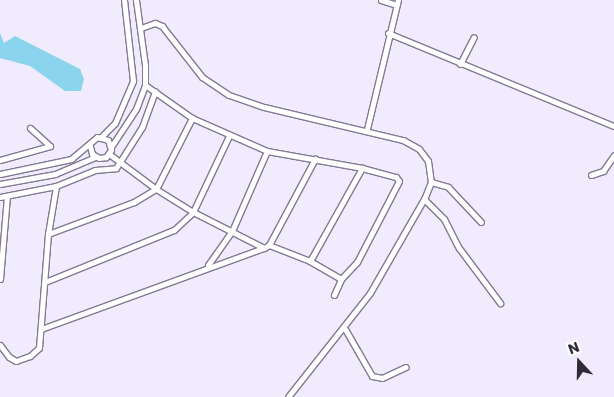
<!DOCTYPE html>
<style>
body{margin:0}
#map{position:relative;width:614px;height:397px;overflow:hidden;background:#f1ecfd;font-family:Poppins,sans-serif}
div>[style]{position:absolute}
.water>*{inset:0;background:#8bd4ed}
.roads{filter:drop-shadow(1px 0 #827993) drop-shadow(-1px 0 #827993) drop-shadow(0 1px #827993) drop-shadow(0 -1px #827993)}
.street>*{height:5px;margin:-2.5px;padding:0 2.5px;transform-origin:2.5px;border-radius:2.5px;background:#fff}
span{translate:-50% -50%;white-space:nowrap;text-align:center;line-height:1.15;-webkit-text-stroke:4px #fff;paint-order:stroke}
.north{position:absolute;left:554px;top:337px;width:50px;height:50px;-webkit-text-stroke:4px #fff;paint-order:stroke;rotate:339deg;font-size:14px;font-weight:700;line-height:20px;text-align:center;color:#302c37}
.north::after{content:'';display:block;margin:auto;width:18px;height:22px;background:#302c37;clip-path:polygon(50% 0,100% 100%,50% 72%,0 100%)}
</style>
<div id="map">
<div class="water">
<div style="clip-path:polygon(0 33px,4px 43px,15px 36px,80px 69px,84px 79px,81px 91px,65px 91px,30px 66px,0 58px)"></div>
</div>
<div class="roads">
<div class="street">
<div style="left:381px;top:0;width:16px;rotate:18deg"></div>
<div style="left:141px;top:28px;width:15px;rotate:-20deg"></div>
<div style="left:155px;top:23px;width:8px;rotate:23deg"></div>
<div style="left:162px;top:26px;width:65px;rotate:51.9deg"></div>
<div style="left:202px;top:77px;width:32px;rotate:34deg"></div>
<div style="left:229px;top:95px;width:37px;rotate:19deg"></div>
<div style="left:264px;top:107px;width:143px;rotate:13.4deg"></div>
<div style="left:403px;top:140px;width:18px;rotate:29deg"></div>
<div style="left:419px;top:149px;width:15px;rotate:53deg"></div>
<div style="left:428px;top:161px;width:21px;rotate:82deg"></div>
<div style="left:431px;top:182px;width:18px;rotate:112deg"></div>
<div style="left:424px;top:199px;width:108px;rotate:119.9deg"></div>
<div style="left:370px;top:293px;width:132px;rotate:128.3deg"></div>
<div style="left:388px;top:33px;width:244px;rotate:22.4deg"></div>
<div style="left:460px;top:64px;width:30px;rotate:-63deg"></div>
<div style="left:145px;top:85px;width:57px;rotate:35.1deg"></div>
<div style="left:367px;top:129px;width:133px;rotate:-76.5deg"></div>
<div style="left:101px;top:137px;width:20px;rotate:-45deg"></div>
<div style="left:115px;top:123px;width:46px;rotate:-66.8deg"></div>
<div style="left:133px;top:81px;width:81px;rotate:-96.3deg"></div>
<div style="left:111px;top:147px;width:45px;rotate:-56.7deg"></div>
<div style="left:136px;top:109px;width:26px;rotate:-69deg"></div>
<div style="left:145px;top:85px;width:20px;rotate:-90deg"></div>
<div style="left:145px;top:65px;width:66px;rotate:-97.9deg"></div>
<div style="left:0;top:160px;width:52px;rotate:-15.6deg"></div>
<div style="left:50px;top:146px;width:27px;rotate:-138deg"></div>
<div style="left:0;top:174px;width:73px;rotate:-11.9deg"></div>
<div style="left:71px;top:159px;width:34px;rotate:-40deg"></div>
<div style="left:97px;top:137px;width:11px;rotate:15deg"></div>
<div style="left:108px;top:140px;width:10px;rotate:73deg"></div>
<div style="left:111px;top:150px;width:9px;rotate:126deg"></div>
<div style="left:106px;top:157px;width:7px;rotate:172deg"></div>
<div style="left:99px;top:158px;width:8px;rotate:-150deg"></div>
<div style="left:92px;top:154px;width:8px;rotate:-104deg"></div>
<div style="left:591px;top:175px;width:13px;rotate:-18deg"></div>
<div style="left:603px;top:171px;width:19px;rotate:-55deg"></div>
<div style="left:431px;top:182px;width:18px;rotate:16deg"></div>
<div style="left:448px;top:187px;width:48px;rotate:46.7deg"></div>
<div style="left:0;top:184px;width:56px;rotate:-10.3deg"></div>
<div style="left:55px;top:174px;width:43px;rotate:-23deg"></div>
<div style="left:0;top:197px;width:57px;rotate:-11.1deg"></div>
<div style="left:56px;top:186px;width:42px;rotate:-22.3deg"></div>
<div style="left:95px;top:170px;width:21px;rotate:-5deg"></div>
<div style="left:116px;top:168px;width:49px;rotate:-57.6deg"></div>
<div style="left:142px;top:127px;width:38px;rotate:-70deg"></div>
<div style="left:424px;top:199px;width:28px;rotate:45deg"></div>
<div style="left:444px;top:219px;width:33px;rotate:63deg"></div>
<div style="left:459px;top:248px;width:69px;rotate:53.3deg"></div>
<div style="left:48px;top:234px;width:92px;rotate:-20.4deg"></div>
<div style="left:134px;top:202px;width:26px;rotate:-31deg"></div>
<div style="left:156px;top:189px;width:80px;rotate:-63.1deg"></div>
<div style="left:192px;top:118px;width:82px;rotate:23.7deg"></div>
<div style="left:267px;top:151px;width:97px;rotate:10.1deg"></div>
<div style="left:362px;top:168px;width:35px;rotate:15deg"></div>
<div style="left:396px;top:177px;width:5px;rotate:53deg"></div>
<div style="left:399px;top:181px;width:91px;rotate:117.4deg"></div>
<div style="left:357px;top:262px;width:23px;rotate:133deg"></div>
<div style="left:341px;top:279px;width:36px;rotate:-150deg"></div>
<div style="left:310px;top:261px;width:44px;rotate:-158.7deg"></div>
<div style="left:269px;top:245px;width:6px;rotate:149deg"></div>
<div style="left:264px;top:248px;width:80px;rotate:-153.1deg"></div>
<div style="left:193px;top:212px;width:44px;rotate:-148.1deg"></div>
<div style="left:156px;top:189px;width:59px;rotate:-143.3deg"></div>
<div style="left:269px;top:245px;width:98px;rotate:-61.9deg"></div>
<div style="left:310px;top:261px;width:107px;rotate:-60.8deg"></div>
<div style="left:208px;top:265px;width:42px;rotate:-54.8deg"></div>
<div style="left:232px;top:231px;width:87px;rotate:-66.4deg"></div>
<div style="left:0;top:279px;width:83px;rotate:-85.2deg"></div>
<div style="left:45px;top:282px;width:139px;rotate:-22deg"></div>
<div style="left:174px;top:230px;width:26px;rotate:-43deg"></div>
<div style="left:193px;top:212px;width:84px;rotate:-64.7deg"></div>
<div style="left:334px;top:295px;width:17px;rotate:-66deg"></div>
<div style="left:41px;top:329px;width:237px;rotate:-20deg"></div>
<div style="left:345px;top:329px;width:54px;rotate:60.1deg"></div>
<div style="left:372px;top:376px;width:10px;rotate:11deg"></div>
<div style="left:382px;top:378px;width:26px;rotate:-25deg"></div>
<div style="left:0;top:345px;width:15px;rotate:53deg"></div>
<div style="left:9px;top:357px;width:8px;rotate:30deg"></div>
<div style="left:16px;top:361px;width:15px;rotate:-20deg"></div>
<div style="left:30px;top:356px;width:12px;rotate:-42deg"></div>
<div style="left:39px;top:348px;width:114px;rotate:-85.5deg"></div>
<div style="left:48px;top:234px;width:49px;rotate:-80.5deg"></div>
</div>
</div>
<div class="north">N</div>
</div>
